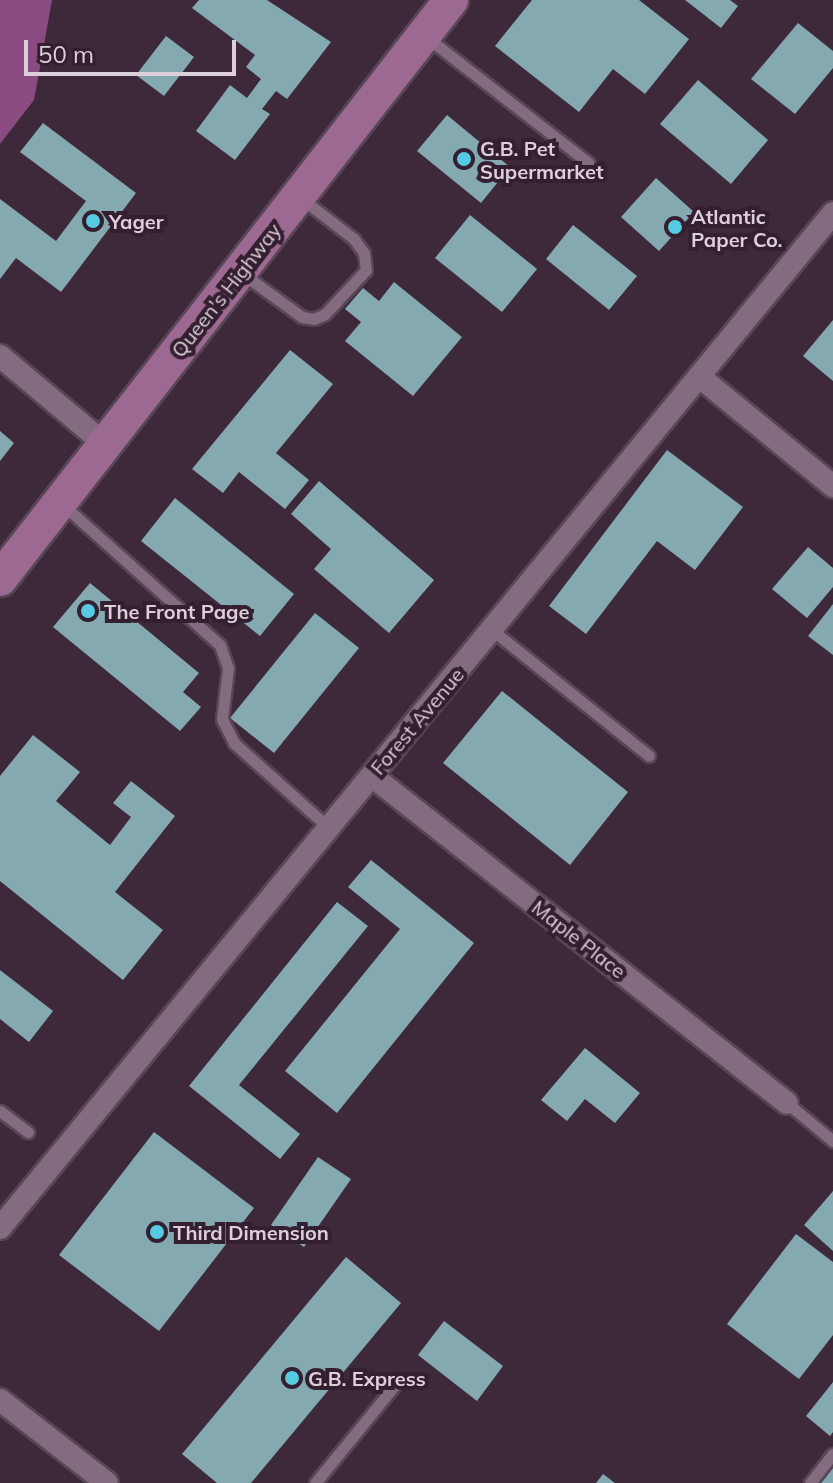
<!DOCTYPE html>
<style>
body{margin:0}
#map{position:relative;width:833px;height:1483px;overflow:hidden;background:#3e293a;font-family:Mulish,sans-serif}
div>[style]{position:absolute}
.forest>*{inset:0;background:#8a4b80}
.building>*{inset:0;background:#84a9b1}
.roads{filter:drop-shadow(2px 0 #584655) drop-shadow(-2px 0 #584655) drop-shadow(0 2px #584655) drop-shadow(0 -2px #584655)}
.service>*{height:11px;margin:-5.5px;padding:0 5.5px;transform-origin:5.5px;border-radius:5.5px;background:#846b7f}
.minor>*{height:22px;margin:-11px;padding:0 11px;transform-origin:11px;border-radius:11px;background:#846b7f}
.primary>*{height:34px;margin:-17px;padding:0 17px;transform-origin:17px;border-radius:17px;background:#9b6992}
.dots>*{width:22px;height:22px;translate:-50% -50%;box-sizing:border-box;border:4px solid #331f30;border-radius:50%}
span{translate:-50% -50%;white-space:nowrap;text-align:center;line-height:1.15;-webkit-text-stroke:8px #331f30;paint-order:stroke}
.poi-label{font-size:20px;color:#ddcfda;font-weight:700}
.left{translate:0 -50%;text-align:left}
.street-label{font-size:20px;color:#ddcfda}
.scale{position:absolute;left:24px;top:40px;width:212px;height:36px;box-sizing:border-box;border:4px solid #ddcfda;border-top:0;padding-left:10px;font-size:24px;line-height:28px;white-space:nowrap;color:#ddcfda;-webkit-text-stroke:6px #331f30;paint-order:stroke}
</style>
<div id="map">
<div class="forest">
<div style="clip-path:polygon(0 0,52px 0,34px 100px,0 144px)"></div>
</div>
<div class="building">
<div style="clip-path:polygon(199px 0,267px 0,331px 42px,287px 99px,276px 91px,262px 109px,270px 114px,235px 160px,196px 131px,230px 85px,247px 98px,261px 79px,246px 67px,255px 55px,192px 8px)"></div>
<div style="clip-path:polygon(532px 0,639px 0,689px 39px,645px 94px,613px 69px,579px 112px,495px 46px)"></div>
<div style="clip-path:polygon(685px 0,730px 0,738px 6px,721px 28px)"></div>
<div style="clip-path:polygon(798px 23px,833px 51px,833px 68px,795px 114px,751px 79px)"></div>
<div style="clip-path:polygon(166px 36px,194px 57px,164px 96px,136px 75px)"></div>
<div style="clip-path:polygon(698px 80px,768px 140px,731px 184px,660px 124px)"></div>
<div style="clip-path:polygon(447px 115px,510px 167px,481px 203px,417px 151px)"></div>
<div style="clip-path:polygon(43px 123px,136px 193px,61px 292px,16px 258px,0 279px,0 199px,56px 241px,86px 201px,20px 152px)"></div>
<div style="clip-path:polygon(656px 178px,694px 212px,659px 251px,621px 217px)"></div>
<div style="clip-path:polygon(470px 215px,537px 269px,502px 312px,435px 258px)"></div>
<div style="clip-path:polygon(573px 225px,637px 276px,609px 310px,546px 259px)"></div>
<div style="clip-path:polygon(394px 282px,462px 337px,413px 396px,345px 341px,361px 322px,345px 309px,363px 288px,379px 301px)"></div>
<div style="clip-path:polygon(833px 320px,833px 381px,803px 356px)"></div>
<div style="clip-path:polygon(290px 350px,333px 384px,276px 453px,309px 480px,285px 509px,239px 472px,223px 493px,192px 469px)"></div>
<div style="clip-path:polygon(0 431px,14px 443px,0 461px)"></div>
<div style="clip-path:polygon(667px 450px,743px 507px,695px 570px,657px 541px,586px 634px,549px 606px)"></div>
<div style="clip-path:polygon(319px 481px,434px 580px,389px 633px,314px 569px,331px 549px,291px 514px)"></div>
<div style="clip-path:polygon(175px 498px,294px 594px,260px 636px,141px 541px)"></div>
<div style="clip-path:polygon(808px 547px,833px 568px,833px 587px,807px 618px,772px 589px)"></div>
<div style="clip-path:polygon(90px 583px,199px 673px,183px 692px,201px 707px,180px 731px,53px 627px)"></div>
<div style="clip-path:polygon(833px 604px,833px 655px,808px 636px)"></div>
<div style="clip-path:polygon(315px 613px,359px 648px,274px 753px,230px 718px)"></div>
<div style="clip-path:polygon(502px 691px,628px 792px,570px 865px,443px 763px)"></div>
<div style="clip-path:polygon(33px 735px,80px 772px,56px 801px,110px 845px,131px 817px,113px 803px,131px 781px,175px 816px,115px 892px,163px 930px,123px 980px,0 881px,0 776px)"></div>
<div style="clip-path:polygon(371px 860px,474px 943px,337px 1113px,285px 1071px,400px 929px,348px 887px)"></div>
<div style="clip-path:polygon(337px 902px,368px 926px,239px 1085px,300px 1134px,280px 1159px,189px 1086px)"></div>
<div style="clip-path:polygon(0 970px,53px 1011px,29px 1042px,0 1019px)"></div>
<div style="clip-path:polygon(585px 1048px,640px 1093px,615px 1123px,585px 1099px,567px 1121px,541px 1100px)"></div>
<div style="clip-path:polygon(154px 1132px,254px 1208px,159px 1331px,59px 1255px)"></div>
<div style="clip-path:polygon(318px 1157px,351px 1179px,304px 1247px,271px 1225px)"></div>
<div style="clip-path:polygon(833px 1191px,833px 1251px,804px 1225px)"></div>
<div style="clip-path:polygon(796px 1234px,833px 1262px,833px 1335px,799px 1379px,727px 1324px)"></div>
<div style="clip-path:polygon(346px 1257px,401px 1303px,251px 1483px,217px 1483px,182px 1454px)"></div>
<div style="clip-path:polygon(444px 1321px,503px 1366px,477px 1401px,418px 1355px)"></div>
<div style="clip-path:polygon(833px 1382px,833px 1432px,830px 1436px,806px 1416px)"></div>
<div style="clip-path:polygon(833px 1466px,833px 1483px,819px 1483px)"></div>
<div style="clip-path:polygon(603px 1474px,615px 1483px,596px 1483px)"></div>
</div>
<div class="roads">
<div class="service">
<div style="left:425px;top:36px;width:207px;rotate:37.8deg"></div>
<div style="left:243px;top:274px;width:73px;rotate:36.1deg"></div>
<div style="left:302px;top:317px;width:12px;rotate:9deg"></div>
<div style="left:314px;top:319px;width:12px;rotate:-24deg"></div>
<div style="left:325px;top:314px;width:60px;rotate:-47deg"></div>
<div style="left:366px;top:270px;width:17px;rotate:-97deg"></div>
<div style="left:364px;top:253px;width:17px;rotate:-126deg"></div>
<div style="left:354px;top:239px;width:67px;rotate:-142.3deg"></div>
<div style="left:61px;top:503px;width:213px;rotate:41.8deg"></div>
<div style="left:220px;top:645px;width:24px;rotate:71deg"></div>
<div style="left:228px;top:668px;width:51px;rotate:96.7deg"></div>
<div style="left:222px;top:719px;width:27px;rotate:63deg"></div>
<div style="left:234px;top:743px;width:127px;rotate:41.8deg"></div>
<div style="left:492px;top:630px;width:201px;rotate:38.7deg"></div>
<div style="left:787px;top:1103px;width:60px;rotate:39.6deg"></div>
<div style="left:0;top:1111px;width:35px;rotate:37deg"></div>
<div style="left:315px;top:1483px;width:125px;rotate:-50.8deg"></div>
<div style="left:810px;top:1483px;width:37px;rotate:-52deg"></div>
</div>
<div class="minor">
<div style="left:0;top:356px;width:138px;rotate:40deg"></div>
<div style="left:701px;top:378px;width:171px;rotate:39.3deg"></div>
<div style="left:372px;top:776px;width:528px;rotate:38.24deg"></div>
<div style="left:0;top:1228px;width:1313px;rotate:-50.62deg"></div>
<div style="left:0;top:1400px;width:135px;rotate:37.8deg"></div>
</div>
<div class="primary">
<div style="left:0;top:579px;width:734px;rotate:-52.08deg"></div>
</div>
</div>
<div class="dots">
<div style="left:464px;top:159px;background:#55cae0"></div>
<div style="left:93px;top:221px;background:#55cae0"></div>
<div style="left:675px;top:227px;background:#55cae0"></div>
<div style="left:88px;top:611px;background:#55cae0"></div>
<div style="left:157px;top:1232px;background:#55cae0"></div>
<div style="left:292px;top:1378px;background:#55cae0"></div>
</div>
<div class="poi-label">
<span class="left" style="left:480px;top:160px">G.B. Pet<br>Supermarket</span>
<span class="left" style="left:691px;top:228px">Atlantic<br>Paper Co.</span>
<span class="left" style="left:109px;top:221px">Yager</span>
<span class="left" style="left:104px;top:611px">The Front Page</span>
<span class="left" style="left:173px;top:1232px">Third Dimension</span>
<span class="left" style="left:308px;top:1378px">G.B. Express</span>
</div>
<div class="street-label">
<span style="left:226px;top:290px;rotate:-52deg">Queen's Highway</span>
<span style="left:417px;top:721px;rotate:-50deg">Forest Avenue</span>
<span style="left:579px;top:939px;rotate:38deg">Maple Place</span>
</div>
<div class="scale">50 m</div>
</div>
